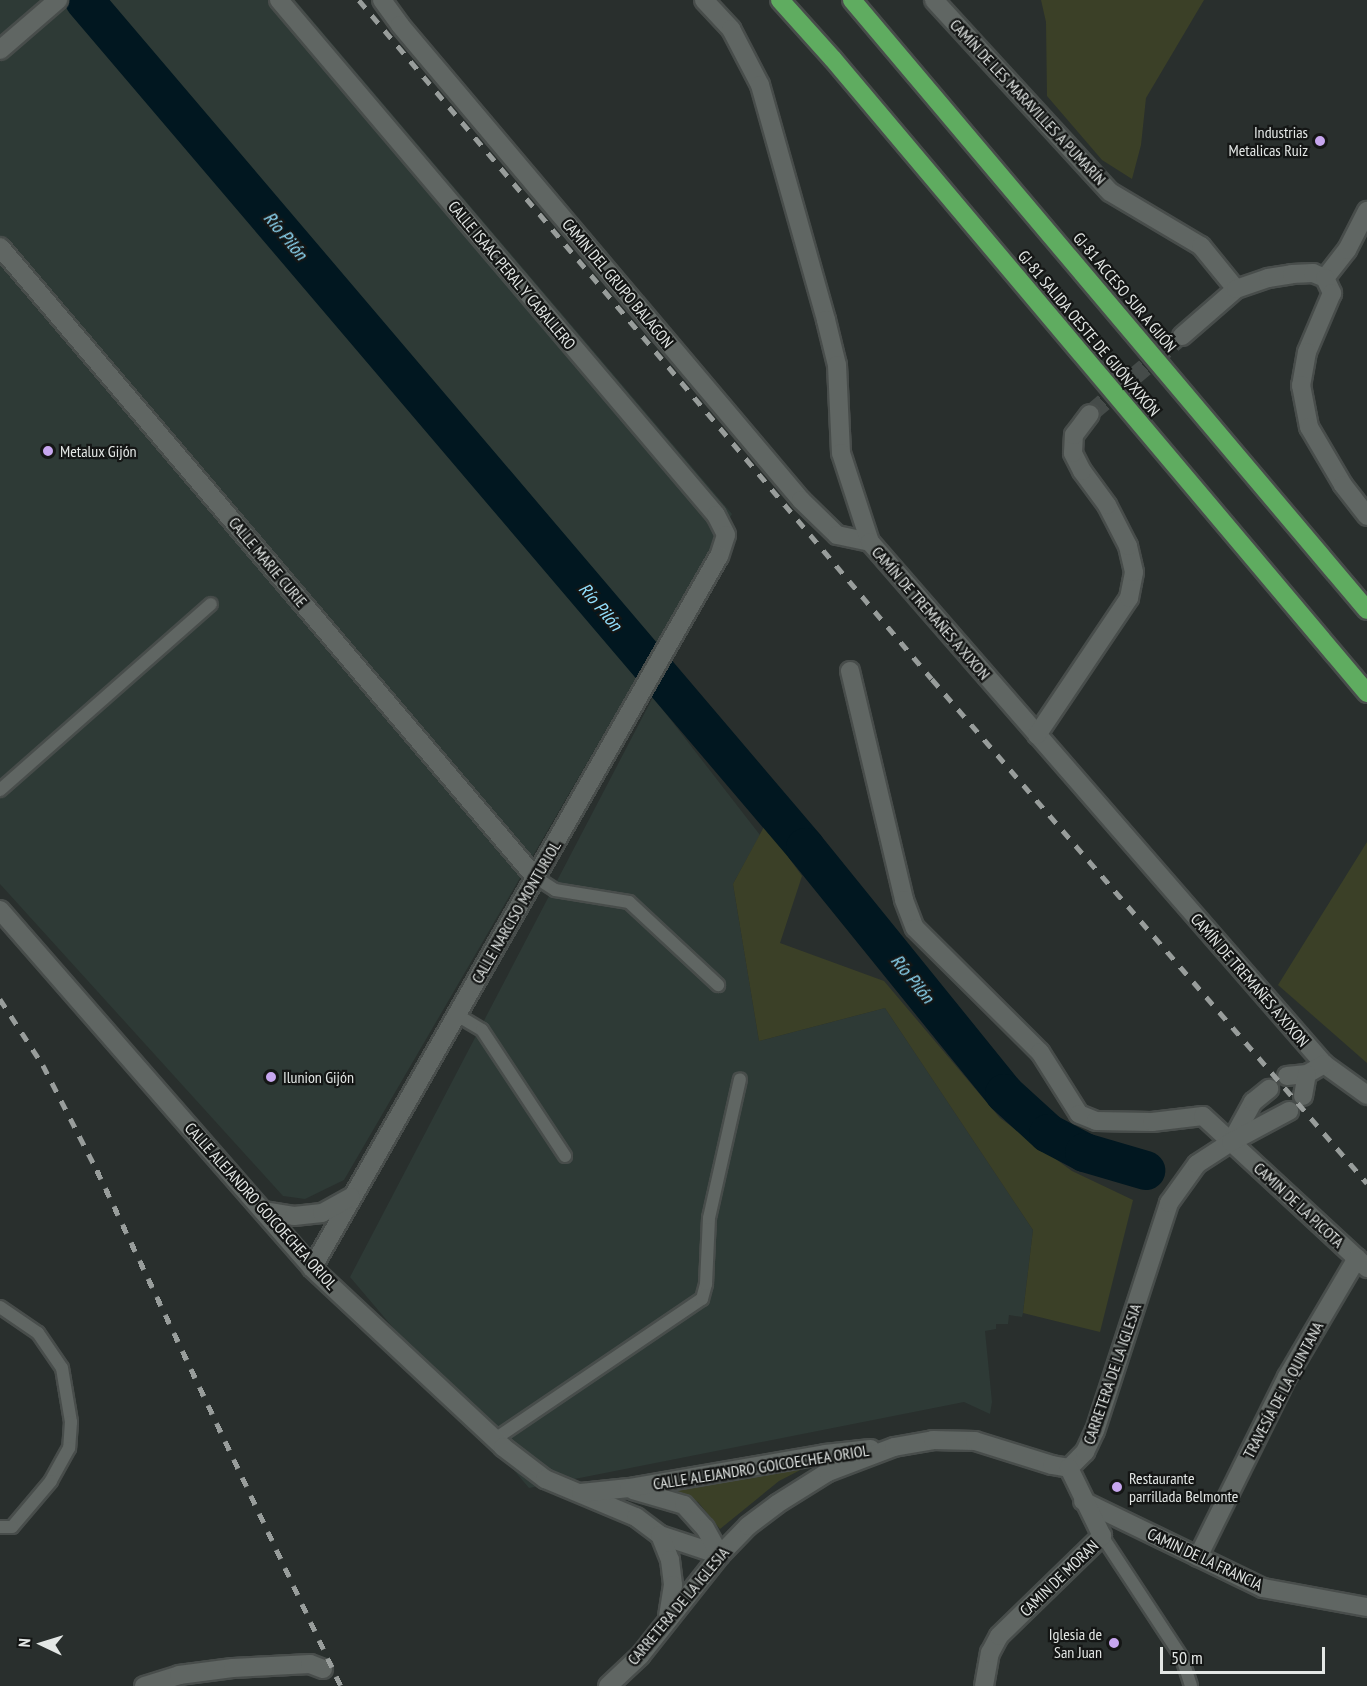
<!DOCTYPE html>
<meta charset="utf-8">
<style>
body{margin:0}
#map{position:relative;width:1367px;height:1686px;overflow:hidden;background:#292f2d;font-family:"PT Sans Narrow",sans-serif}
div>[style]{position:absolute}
.built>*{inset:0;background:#2e3a36}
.green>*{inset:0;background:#3b4027}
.river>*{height:39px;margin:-19.5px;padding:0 19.5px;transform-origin:19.5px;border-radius:19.5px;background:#011720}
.street-tunnel>*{height:18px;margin-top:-9px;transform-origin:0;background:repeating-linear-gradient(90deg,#454b49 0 18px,transparent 0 27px)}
.roads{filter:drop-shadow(2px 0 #484d4b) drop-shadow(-2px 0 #484d4b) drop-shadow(0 2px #484d4b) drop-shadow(0 -2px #484d4b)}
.lane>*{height:12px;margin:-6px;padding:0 6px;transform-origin:6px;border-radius:6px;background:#606663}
.street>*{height:18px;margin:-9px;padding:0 9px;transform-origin:9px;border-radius:9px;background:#606663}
.highway>*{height:18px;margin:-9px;padding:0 9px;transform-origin:9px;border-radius:9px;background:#5fac60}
.rail>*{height:4.5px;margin-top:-2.25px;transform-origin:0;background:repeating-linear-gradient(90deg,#989d9b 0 10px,transparent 0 20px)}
.dots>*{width:16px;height:16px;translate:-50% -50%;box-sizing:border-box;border:3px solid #141615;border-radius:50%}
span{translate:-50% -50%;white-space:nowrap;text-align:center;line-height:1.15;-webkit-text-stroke:4.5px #141615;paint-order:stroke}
.street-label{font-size:16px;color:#e3e7e5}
.poi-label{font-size:16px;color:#e3e7e5}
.right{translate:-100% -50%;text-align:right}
.left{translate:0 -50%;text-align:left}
.water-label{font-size:18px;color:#93e1ff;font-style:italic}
.north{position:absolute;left:12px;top:1614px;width:60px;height:60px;-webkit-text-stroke:4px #141615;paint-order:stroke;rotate:274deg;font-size:16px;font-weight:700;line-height:24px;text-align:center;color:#e3e7e5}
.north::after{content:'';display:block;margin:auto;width:21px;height:27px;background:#e3e7e5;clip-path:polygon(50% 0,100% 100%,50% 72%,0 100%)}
.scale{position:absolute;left:1160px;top:1647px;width:165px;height:27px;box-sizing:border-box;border:3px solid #e3e7e5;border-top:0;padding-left:8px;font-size:18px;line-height:21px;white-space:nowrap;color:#e3e7e5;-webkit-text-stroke:4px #141615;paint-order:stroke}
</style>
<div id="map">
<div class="built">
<div style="clip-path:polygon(0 0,295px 0,732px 514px,344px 1180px,305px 1199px,283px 1196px,0 884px)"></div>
<div style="clip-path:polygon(653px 697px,760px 835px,733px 884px,759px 1041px,885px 1008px,1033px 1230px,1023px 1313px,1022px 1317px,1009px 1315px,1008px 1324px,996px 1324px,996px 1329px,985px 1331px,992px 1402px,990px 1414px,964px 1402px,529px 1488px,350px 1277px)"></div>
</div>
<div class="green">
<div style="clip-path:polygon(1041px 0,1204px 0,1146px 98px,1141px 145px,1132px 179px,1102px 160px,1047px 96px,1046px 22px)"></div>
<div style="clip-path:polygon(765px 825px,802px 876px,780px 943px,884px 981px,1000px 1118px,1072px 1171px,1133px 1200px,1100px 1332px,1023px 1313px,1033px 1230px,885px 1008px,759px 1041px,733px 884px)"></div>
<div style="clip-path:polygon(1367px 842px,1367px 1063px,1278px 985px)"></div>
<div style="clip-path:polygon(811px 1462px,810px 1465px,779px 1481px,720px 1529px,698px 1502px,677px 1491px,678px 1489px)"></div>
</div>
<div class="river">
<div style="left:84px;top:0;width:1112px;rotate:49.59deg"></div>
<div style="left:805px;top:847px;width:316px;rotate:51deg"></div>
<div style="left:1004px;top:1093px;width:59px;rotate:42.3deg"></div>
<div style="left:1048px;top:1133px;width:41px;rotate:27.8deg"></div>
<div style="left:1084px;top:1152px;width:64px;rotate:16.4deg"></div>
</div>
<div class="street-tunnel">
<div style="left:1090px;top:414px;width:121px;rotate:-40.3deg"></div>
</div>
<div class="roads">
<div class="lane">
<div style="left:0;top:790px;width:281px;rotate:-41.4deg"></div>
<div style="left:535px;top:877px;width:24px;rotate:33deg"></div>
<div style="left:555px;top:890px;width:75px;rotate:9.2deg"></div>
<div style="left:629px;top:902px;width:122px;rotate:43deg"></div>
<div style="left:457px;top:1015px;width:29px;rotate:31deg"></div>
<div style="left:482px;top:1030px;width:151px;rotate:56.6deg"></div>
<div style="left:0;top:1307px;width:46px;rotate:34.4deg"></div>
<div style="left:38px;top:1333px;width:42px;rotate:55.6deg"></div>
<div style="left:62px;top:1368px;width:55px;rotate:80.5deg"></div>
<div style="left:71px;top:1422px;width:26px;rotate:94deg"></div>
<div style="left:69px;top:1448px;width:38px;rotate:119deg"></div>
<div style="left:51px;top:1481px;width:60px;rotate:130.3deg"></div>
<div style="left:12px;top:1527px;width:12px;rotate:180deg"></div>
<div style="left:495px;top:1439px;width:250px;rotate:-34.1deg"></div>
<div style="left:702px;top:1299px;width:16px;rotate:-75deg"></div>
<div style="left:706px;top:1284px;width:66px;rotate:-87.4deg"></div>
<div style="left:709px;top:1218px;width:142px;rotate:-77.4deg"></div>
<div style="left:1102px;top:1536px;width:146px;rotate:56.7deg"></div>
<div style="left:1182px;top:1658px;width:29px;rotate:72deg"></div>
</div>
<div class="street">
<div style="left:279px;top:0;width:675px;rotate:49.68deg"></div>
<div style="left:716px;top:515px;width:22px;rotate:63deg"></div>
<div style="left:726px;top:535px;width:22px;rotate:108deg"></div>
<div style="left:719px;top:556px;width:820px;rotate:119.75deg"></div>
<div style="left:382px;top:0;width:31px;rotate:54deg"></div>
<div style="left:400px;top:25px;width:622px;rotate:49.83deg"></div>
<div style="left:801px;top:500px;width:50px;rotate:44.2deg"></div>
<div style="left:837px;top:535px;width:34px;rotate:12deg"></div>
<div style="left:704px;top:0;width:40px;rotate:47deg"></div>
<div style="left:731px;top:29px;width:63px;rotate:62.6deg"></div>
<div style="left:760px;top:85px;width:244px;rotate:74.3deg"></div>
<div style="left:826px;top:320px;width:46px;rotate:76.3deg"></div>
<div style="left:837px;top:365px;width:88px;rotate:87.4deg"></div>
<div style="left:841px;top:453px;width:94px;rotate:72deg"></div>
<div style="left:870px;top:542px;width:692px;rotate:48.99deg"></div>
<div style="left:1324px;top:1064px;width:53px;rotate:35.8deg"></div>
<div style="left:934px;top:0;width:260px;rotate:47.5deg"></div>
<div style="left:1110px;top:192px;width:106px;rotate:30.7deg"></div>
<div style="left:1201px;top:246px;width:55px;rotate:50.9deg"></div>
<div style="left:0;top:50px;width:77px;rotate:-40.8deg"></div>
<div style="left:0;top:247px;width:827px;rotate:49.66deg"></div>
<div style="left:1325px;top:278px;width:36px;rotate:-52deg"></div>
<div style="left:1347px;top:250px;width:44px;rotate:-62.9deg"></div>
<div style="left:1182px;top:336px;width:72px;rotate:-41deg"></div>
<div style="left:1236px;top:289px;width:34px;rotate:-19deg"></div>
<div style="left:1268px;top:278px;width:24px;rotate:-9deg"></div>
<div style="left:1292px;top:274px;width:21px;rotate:-3deg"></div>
<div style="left:1313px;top:273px;width:13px;rotate:23deg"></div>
<div style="left:1325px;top:278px;width:17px;rotate:65deg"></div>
<div style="left:1332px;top:293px;width:64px;rotate:113deg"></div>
<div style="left:1307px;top:352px;width:34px;rotate:100deg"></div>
<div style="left:1301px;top:385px;width:43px;rotate:79.2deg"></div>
<div style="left:1309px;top:427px;width:67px;rotate:59.6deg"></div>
<div style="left:1343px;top:485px;width:39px;rotate:52deg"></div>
<div style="left:850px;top:671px;width:235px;rotate:76.7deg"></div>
<div style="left:904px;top:900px;width:30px;rotate:69deg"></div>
<div style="left:915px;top:928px;width:176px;rotate:44.8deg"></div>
<div style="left:1040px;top:1052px;width:73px;rotate:57.8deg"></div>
<div style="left:1079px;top:1114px;width:18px;rotate:22deg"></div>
<div style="left:1096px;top:1121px;width:56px;rotate:1deg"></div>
<div style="left:1152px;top:1122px;width:51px;rotate:-6.7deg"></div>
<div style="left:1203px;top:1116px;width:224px;rotate:42.8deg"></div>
<div style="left:1037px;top:735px;width:165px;rotate:-56.1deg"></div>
<div style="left:1129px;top:598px;width:26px;rotate:-79deg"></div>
<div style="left:1134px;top:572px;width:27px;rotate:-103deg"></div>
<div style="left:1128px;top:546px;width:46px;rotate:-117.1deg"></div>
<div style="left:1107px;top:505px;width:42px;rotate:-126.3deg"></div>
<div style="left:1082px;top:471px;width:20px;rotate:-117deg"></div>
<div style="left:1073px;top:453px;width:18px;rotate:-87deg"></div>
<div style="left:1074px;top:435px;width:26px;rotate:-53deg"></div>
<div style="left:0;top:910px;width:475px;rotate:48.9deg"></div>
<div style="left:312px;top:1268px;width:262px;rotate:43.1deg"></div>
<div style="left:503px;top:1447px;width:53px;rotate:37.3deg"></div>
<div style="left:545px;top:1479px;width:99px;rotate:22.7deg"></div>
<div style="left:636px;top:1517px;width:30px;rotate:37deg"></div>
<div style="left:660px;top:1535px;width:63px;rotate:18.4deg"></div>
<div style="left:1287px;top:1076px;width:20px;rotate:-6deg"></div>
<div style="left:1307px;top:1074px;width:20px;rotate:-30deg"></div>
<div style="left:1303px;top:1096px;width:22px;rotate:-80deg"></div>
<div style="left:1231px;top:1142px;width:46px;rotate:-61.2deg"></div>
<div style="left:1253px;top:1102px;width:21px;rotate:-39deg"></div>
<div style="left:263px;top:1211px;width:31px;rotate:9deg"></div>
<div style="left:294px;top:1216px;width:28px;rotate:-6deg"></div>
<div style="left:322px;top:1213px;width:33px;rotate:-29deg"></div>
<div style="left:633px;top:1490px;width:53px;rotate:16.4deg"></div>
<div style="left:684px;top:1505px;width:31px;rotate:48deg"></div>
<div style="left:705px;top:1528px;width:31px;rotate:61deg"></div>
<div style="left:581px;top:1493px;width:48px;rotate:-5.9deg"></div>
<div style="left:629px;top:1488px;width:199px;rotate:-9.8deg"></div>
<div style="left:825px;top:1454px;width:46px;rotate:-6.2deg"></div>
<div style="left:1083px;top:1501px;width:200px;rotate:25.8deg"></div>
<div style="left:1263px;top:1588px;width:106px;rotate:10.4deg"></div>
<div style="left:660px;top:1535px;width:27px;rotate:68deg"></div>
<div style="left:670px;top:1560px;width:25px;rotate:83deg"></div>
<div style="left:673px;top:1585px;width:31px;rotate:99deg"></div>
<div style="left:1198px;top:1557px;width:201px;rotate:-63.7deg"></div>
<div style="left:1287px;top:1377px;width:138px;rotate:-59.5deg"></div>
<div style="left:144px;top:1686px;width:37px;rotate:-17deg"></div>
<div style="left:179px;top:1675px;width:54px;rotate:-7.4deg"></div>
<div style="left:233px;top:1668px;width:77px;rotate:-3deg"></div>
<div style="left:310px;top:1664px;width:14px;rotate:21deg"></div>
<div style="left:608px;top:1686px;width:44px;rotate:-43.2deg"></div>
<div style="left:640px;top:1656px;width:129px;rotate:-51.6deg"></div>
<div style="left:720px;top:1555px;width:40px;rotate:-46deg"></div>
<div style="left:748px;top:1526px;width:36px;rotate:-37deg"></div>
<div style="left:777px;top:1504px;width:60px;rotate:-32.1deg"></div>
<div style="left:828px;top:1472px;width:71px;rotate:-20.7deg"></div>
<div style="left:894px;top:1447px;width:40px;rotate:-10deg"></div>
<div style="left:933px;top:1440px;width:42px;rotate:1.4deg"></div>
<div style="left:975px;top:1441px;width:81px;rotate:17.3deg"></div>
<div style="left:1052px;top:1465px;width:17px;rotate:10deg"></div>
<div style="left:1069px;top:1468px;width:23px;rotate:-45deg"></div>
<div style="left:1085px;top:1452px;width:23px;rotate:-65deg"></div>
<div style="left:1095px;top:1431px;width:240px;rotate:-72deg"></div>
<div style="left:1169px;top:1203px;width:48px;rotate:-54.3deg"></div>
<div style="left:1197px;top:1164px;width:40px;rotate:-32.9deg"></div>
<div style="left:1231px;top:1142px;width:66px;rotate:-28.1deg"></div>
<div style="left:984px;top:1686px;width:34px;rotate:-80deg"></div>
<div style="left:990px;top:1653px;width:19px;rotate:-62deg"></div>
<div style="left:999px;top:1636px;width:144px;rotate:-44.2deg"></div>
<div style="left:1102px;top:1536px;width:76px;rotate:-115.9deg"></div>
</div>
<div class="highway">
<div style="left:780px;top:0;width:79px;rotate:48.1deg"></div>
<div style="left:833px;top:59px;width:829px;rotate:49.89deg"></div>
<div style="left:852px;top:0;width:798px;rotate:49.83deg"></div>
</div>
</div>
<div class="rail">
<div style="left:359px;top:0;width:888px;rotate:49.84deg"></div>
<div style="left:932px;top:679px;width:666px;rotate:49.2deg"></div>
<div style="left:0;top:999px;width:79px;rotate:56.9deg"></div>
<div style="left:43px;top:1065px;width:118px;rotate:62.8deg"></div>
<div style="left:97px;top:1170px;width:571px;rotate:64.69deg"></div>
</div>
<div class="dots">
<div style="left:1320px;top:141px;background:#c7a6ef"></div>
<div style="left:48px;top:451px;background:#c7a6ef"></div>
<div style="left:271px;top:1077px;background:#c7a6ef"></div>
<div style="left:1117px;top:1487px;background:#c7a6ef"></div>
<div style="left:1114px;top:1643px;background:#c7a6ef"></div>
</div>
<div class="street-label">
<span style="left:1028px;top:102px;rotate:47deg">CAMÍN DE LES MARAVILLES A PUMARÍN</span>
<span style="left:512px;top:275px;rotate:50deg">CALLE ISAAC PERAL Y CABALLERO</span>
<span style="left:618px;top:283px;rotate:50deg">CAMIN DEL GRUPO BALAGON</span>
<span style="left:1125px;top:292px;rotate:50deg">GJ-81 ACCESO SUR A GIJÓN</span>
<span style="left:1089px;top:333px;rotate:50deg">GJ-81 SALIDA OESTE DE GIJÓN/XIXÓN</span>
<span style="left:268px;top:562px;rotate:50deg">CALLE MARIE CURIE</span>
<span style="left:931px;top:613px;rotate:49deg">CAMÍN DE TREMAÑES A XIXON</span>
<span style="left:516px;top:912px;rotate:-60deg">CALLE NARCISO MONTURIOL</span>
<span style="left:1250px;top:980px;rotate:49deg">CAMÍN DE TREMAÑES A XIXON</span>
<span style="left:1299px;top:1205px;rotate:43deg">CAMIN DE LA PICOTA</span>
<span style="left:261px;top:1206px;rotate:48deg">CALLE ALEJANDRO GOICOECHEA ORIOL</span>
<span style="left:1112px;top:1374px;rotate:-71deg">CARRETERA DE LA IGLESIA</span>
<span style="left:1283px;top:1390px;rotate:-62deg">TRAVESÍA DE LA QUINTANA</span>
<span style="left:761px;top:1467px;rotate:-9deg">CALLE ALEJANDRO GOICOECHEA ORIOL</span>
<span style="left:1205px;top:1559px;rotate:25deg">CAMIN DE LA FRANCIA</span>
<span style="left:1059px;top:1578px;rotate:-44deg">CAMIN DE MORAN</span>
<span style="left:678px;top:1606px;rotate:-50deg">CARRETERA DE LA IGLESIA</span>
</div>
<div class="poi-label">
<span class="right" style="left:1308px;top:141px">Industrias<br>Metalicas Ruiz</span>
<span class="left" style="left:60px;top:451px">Metalux Gijón</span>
<span class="left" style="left:283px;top:1077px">Ilunion Gijón</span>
<span class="left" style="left:1129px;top:1487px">Restaurante<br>parrillada Belmonte</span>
<span class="right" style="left:1102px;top:1643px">Iglesia de<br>San Juan</span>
</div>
<div class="water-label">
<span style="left:285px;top:236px;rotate:50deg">Río Pilón</span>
<span style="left:600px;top:607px;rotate:50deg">Río Pilón</span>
<span style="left:912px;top:979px;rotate:51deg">Río Pilón</span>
</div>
<div class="north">N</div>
<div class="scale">50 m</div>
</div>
